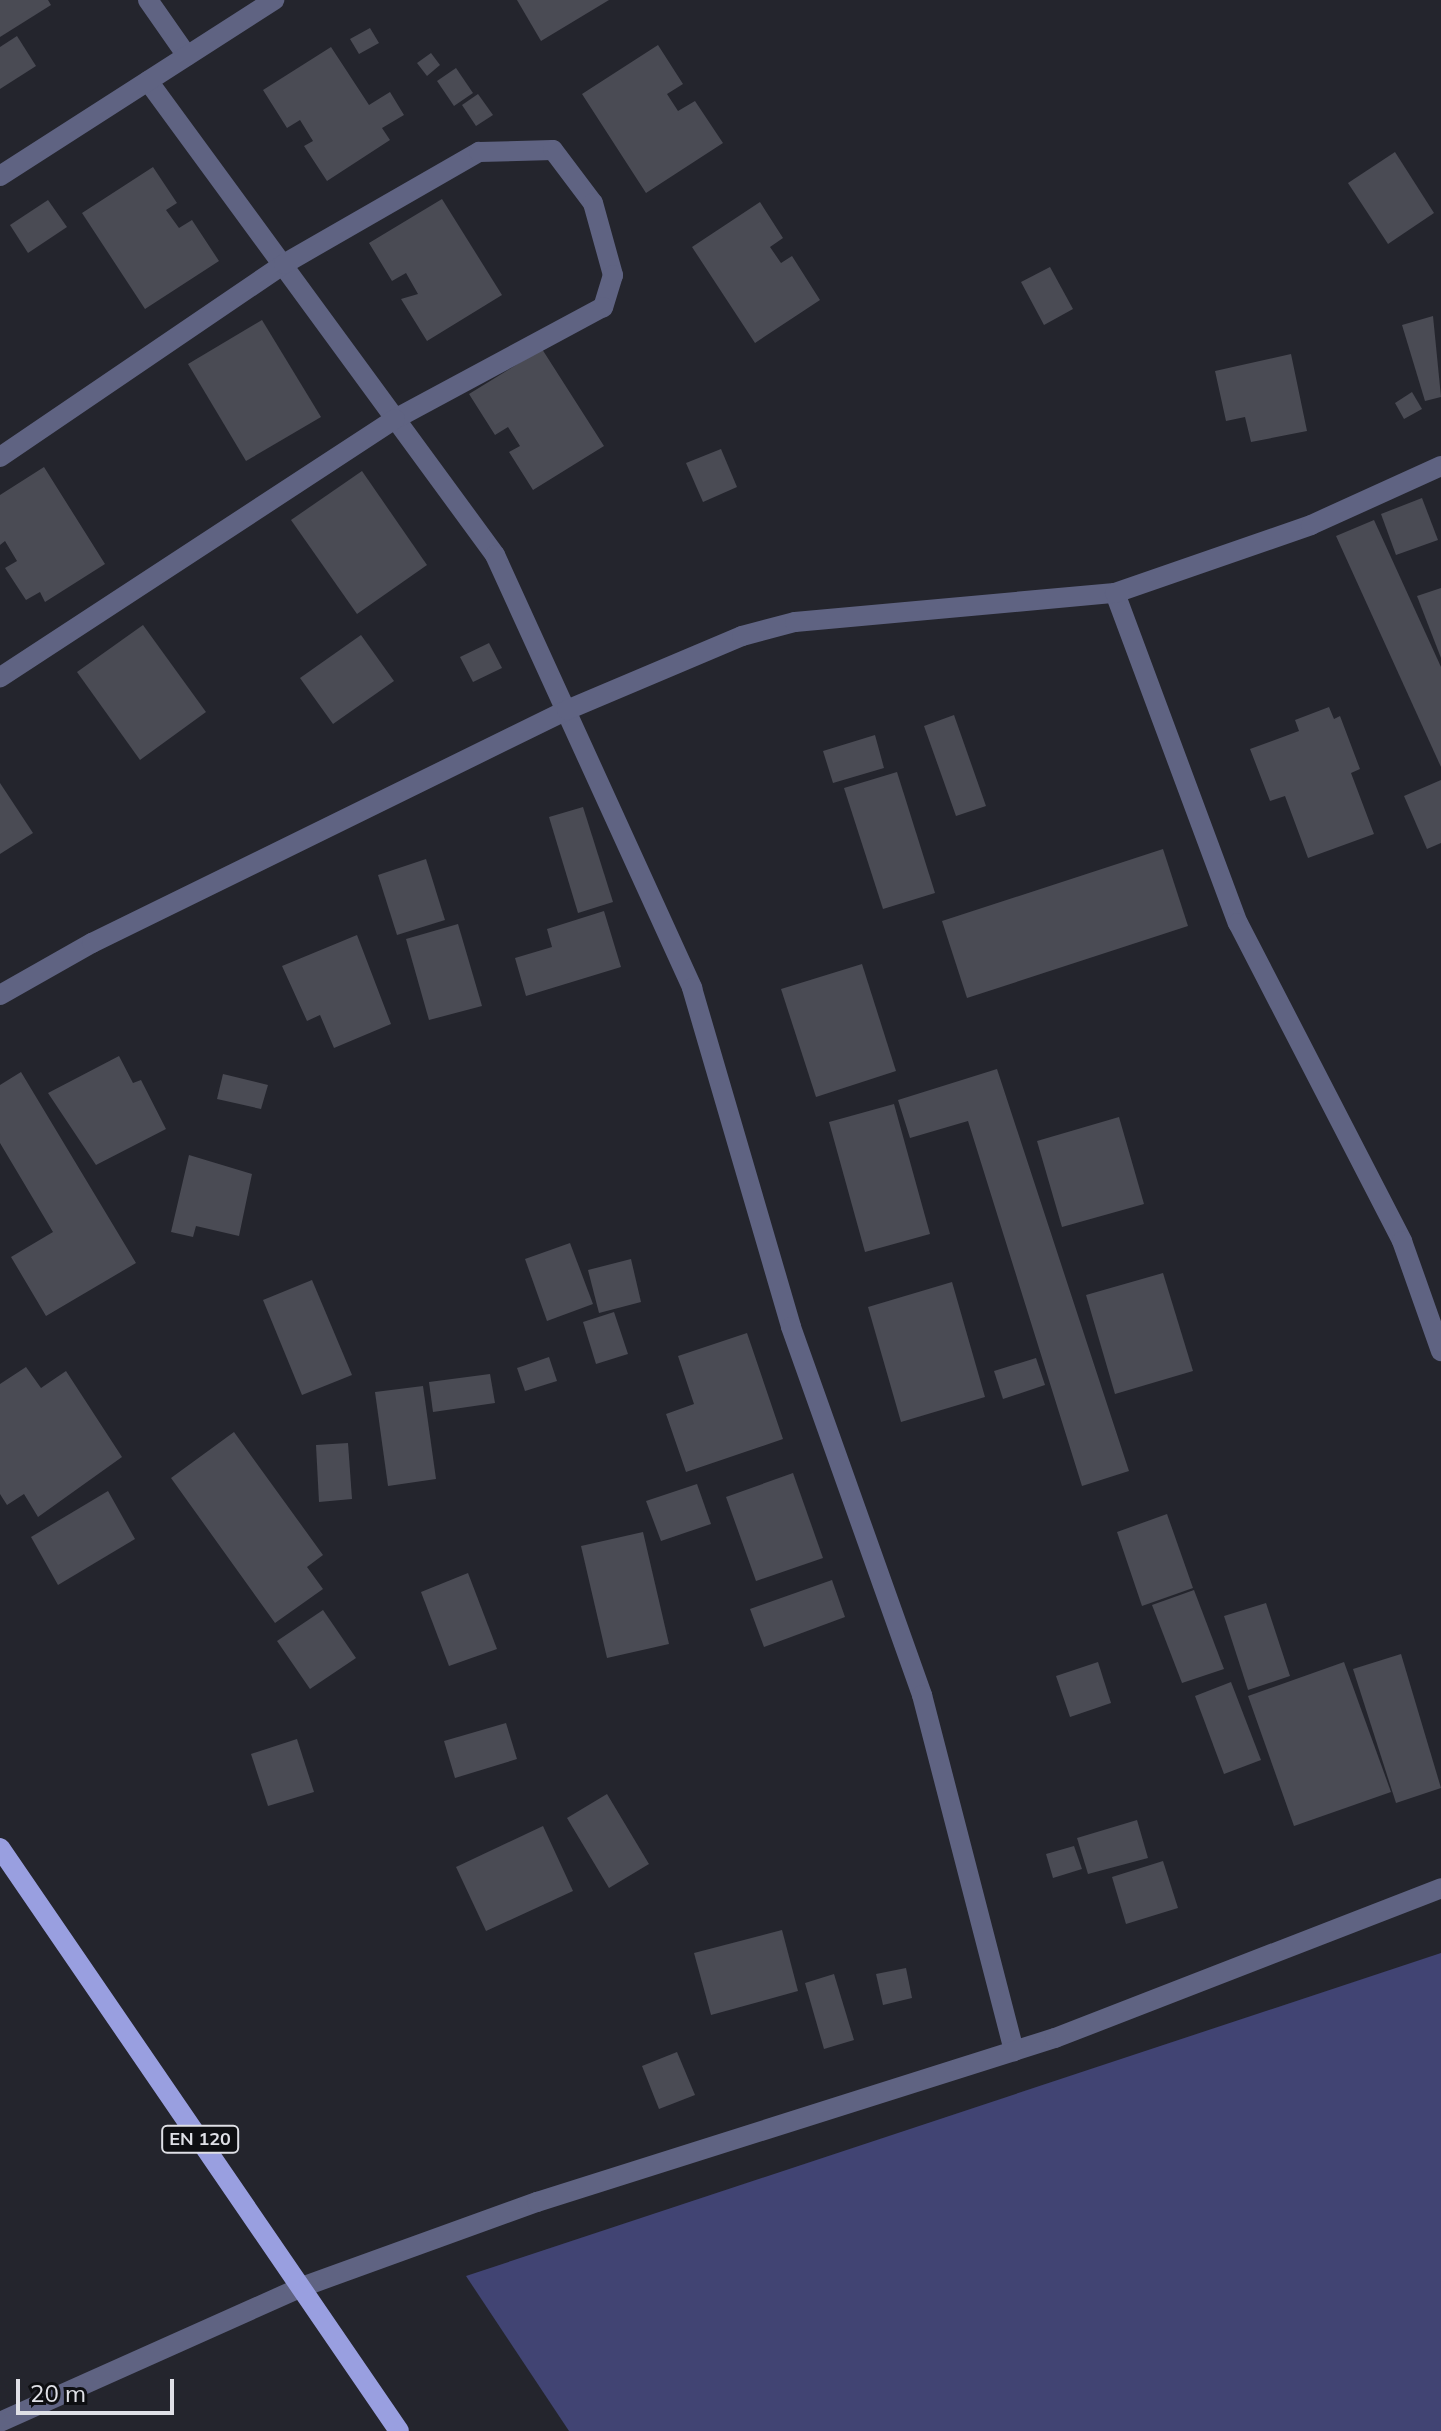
<!DOCTYPE html>
<style>
body{margin:0}
#map{position:relative;width:1441px;height:2431px;overflow:hidden;background:#24252d;font-family:Mulish,sans-serif}
div>[style]{position:absolute}
.green>*{inset:0;background:#414473}
.building>*{inset:0;background:#4a4b54}
.service>*{height:20px;margin:-10px;padding:0 10px;transform-origin:10px;border-radius:10px;background:#5f6382}
.minor>*{height:20px;margin:-10px;padding:0 10px;transform-origin:10px;border-radius:10px;background:#5f6382}
.primary>*{height:20px;margin:-10px;padding:0 10px;transform-origin:10px;border-radius:10px;background:#999fe0}
span{translate:-50% -50%;white-space:nowrap;text-align:center;line-height:1.15;-webkit-text-stroke:7px #0e0f12;paint-order:stroke}
.shield-label span{padding:2px 6px;background:#0e0f12;border:2px solid;border-radius:6px;-webkit-text-stroke-width:0}
.shield-label{font-size:18px;color:#dfe0e6;font-weight:700}
.scale{position:absolute;left:16px;top:2379px;width:158px;height:36px;box-sizing:border-box;border:4px solid #dfe0e6;border-top:0;padding-left:10px;font-size:24px;line-height:28px;white-space:nowrap;color:#dfe0e6;-webkit-text-stroke:6px #0e0f12;paint-order:stroke}
</style>
<div id="map">
<div class="green">
<div style="clip-path:polygon(1441px 1953px,1441px 2431px,569px 2431px,466px 2276px)"></div>
</div>
<div class="building">
<div style="clip-path:polygon(0 0,48px 0,51px 5px,0 37px)"></div>
<div style="clip-path:polygon(517px 0,609px 0,541px 41px)"></div>
<div style="clip-path:polygon(370px 28px,379px 43px,359px 54px,350px 39px)"></div>
<div style="clip-path:polygon(17px 36px,36px 66px,0 89px,0 47px)"></div>
<div style="clip-path:polygon(658px 45px,683px 84px,667px 94px,678px 111px,695px 101px,723px 143px,646px 193px,582px 94px)"></div>
<div style="clip-path:polygon(331px 47px,369px 105px,390px 92px,404px 115px,382px 128px,390px 140px,327px 181px,304px 146px,313px 141px,300px 120px,287px 128px,263px 90px)"></div>
<div style="clip-path:polygon(431px 53px,440px 65px,427px 76px,417px 63px)"></div>
<div style="clip-path:polygon(456px 68px,473px 93px,454px 106px,437px 81px)"></div>
<div style="clip-path:polygon(478px 94px,493px 115px,476px 126px,462px 105px)"></div>
<div style="clip-path:polygon(1395px 152px,1434px 213px,1388px 244px,1348px 183px)"></div>
<div style="clip-path:polygon(153px 167px,177px 203px,166px 210px,179px 228px,192px 220px,219px 261px,145px 309px,82px 213px)"></div>
<div style="clip-path:polygon(442px 199px,502px 295px,427px 341px,401px 299px,418px 294px,406px 273px,392px 281px,369px 243px)"></div>
<div style="clip-path:polygon(48px 200px,67px 227px,28px 253px,10px 225px)"></div>
<div style="clip-path:polygon(760px 202px,783px 238px,770px 247px,781px 263px,792px 256px,820px 300px,755px 343px,692px 247px)"></div>
<div style="clip-path:polygon(1050px 267px,1073px 309px,1044px 325px,1021px 282px)"></div>
<div style="clip-path:polygon(1433px 316px,1441px 397px,1425px 401px,1402px 325px)"></div>
<div style="clip-path:polygon(262px 320px,321px 417px,246px 461px,188px 364px)"></div>
<div style="clip-path:polygon(542px 349px,604px 446px,533px 490px,509px 452px,520px 446px,508px 427px,495px 435px,469px 394px)"></div>
<div style="clip-path:polygon(1291px 354px,1307px 431px,1251px 442px,1245px 417px,1226px 421px,1215px 371px)"></div>
<div style="clip-path:polygon(1412px 392px,1422px 409px,1404px 419px,1395px 403px)"></div>
<div style="clip-path:polygon(721px 449px,737px 487px,703px 502px,686px 463px)"></div>
<div style="clip-path:polygon(44px 467px,105px 564px,45px 602px,40px 592px,26px 600px,5px 568px,17px 561px,5px 541px,0 545px,0 495px)"></div>
<div style="clip-path:polygon(362px 471px,427px 565px,357px 614px,291px 520px)"></div>
<div style="clip-path:polygon(1422px 498px,1438px 540px,1396px 555px,1381px 514px)"></div>
<div style="clip-path:polygon(1374px 520px,1441px 667px,1441px 767px,1336px 536px)"></div>
<div style="clip-path:polygon(1441px 588px,1441px 658px,1417px 596px)"></div>
<div style="clip-path:polygon(143px 625px,206px 712px,140px 760px,77px 672px)"></div>
<div style="clip-path:polygon(361px 635px,394px 681px,333px 724px,300px 678px)"></div>
<div style="clip-path:polygon(489px 643px,502px 668px,473px 682px,460px 657px)"></div>
<div style="clip-path:polygon(1329px 707px,1334px 719px,1340px 716px,1360px 769px,1351px 773px,1374px 834px,1308px 858px,1285px 796px,1270px 801px,1250px 749px,1299px 731px,1295px 720px)"></div>
<div style="clip-path:polygon(954px 715px,986px 806px,956px 816px,924px 726px)"></div>
<div style="clip-path:polygon(875px 735px,884px 768px,833px 783px,823px 751px)"></div>
<div style="clip-path:polygon(897px 772px,935px 893px,883px 909px,844px 788px)"></div>
<div style="clip-path:polygon(1441px 780px,1441px 843px,1427px 849px,1404px 796px)"></div>
<div style="clip-path:polygon(0 783px,33px 833px,0 854px)"></div>
<div style="clip-path:polygon(583px 807px,613px 902px,578px 913px,549px 817px)"></div>
<div style="clip-path:polygon(1163px 849px,1188px 926px,967px 998px,942px 921px)"></div>
<div style="clip-path:polygon(426px 859px,445px 920px,397px 935px,378px 875px)"></div>
<div style="clip-path:polygon(604px 911px,621px 967px,526px 996px,515px 958px,552px 947px,547px 929px)"></div>
<div style="clip-path:polygon(458px 924px,482px 1006px,429px 1020px,406px 939px)"></div>
<div style="clip-path:polygon(357px 935px,391px 1024px,334px 1048px,320px 1015px,307px 1021px,282px 966px)"></div>
<div style="clip-path:polygon(862px 964px,896px 1071px,816px 1097px,781px 989px)"></div>
<div style="clip-path:polygon(119px 1056px,133px 1083px,141px 1080px,166px 1129px,96px 1165px,48px 1093px)"></div>
<div style="clip-path:polygon(997px 1069px,1129px 1471px,1082px 1486px,968px 1121px,910px 1138px,898px 1100px)"></div>
<div style="clip-path:polygon(21px 1072px,136px 1263px,46px 1316px,11px 1257px,53px 1232px,0 1143px,0 1085px)"></div>
<div style="clip-path:polygon(223px 1074px,268px 1085px,261px 1109px,217px 1099px)"></div>
<div style="clip-path:polygon(894px 1104px,930px 1234px,865px 1252px,829px 1122px)"></div>
<div style="clip-path:polygon(1119px 1117px,1144px 1204px,1062px 1227px,1037px 1141px)"></div>
<div style="clip-path:polygon(189px 1155px,252px 1174px,239px 1236px,196px 1226px,193px 1237px,171px 1232px)"></div>
<div style="clip-path:polygon(570px 1243px,593px 1304px,547px 1321px,525px 1259px)"></div>
<div style="clip-path:polygon(631px 1259px,641px 1302px,599px 1313px,588px 1270px)"></div>
<div style="clip-path:polygon(1163px 1273px,1193px 1371px,1115px 1394px,1086px 1295px)"></div>
<div style="clip-path:polygon(312px 1280px,352px 1375px,302px 1395px,263px 1300px)"></div>
<div style="clip-path:polygon(952px 1282px,985px 1397px,901px 1422px,868px 1307px)"></div>
<div style="clip-path:polygon(614px 1312px,628px 1354px,596px 1364px,583px 1322px)"></div>
<div style="clip-path:polygon(747px 1333px,783px 1439px,686px 1472px,666px 1414px,694px 1404px,678px 1356px)"></div>
<div style="clip-path:polygon(549px 1357px,557px 1381px,525px 1391px,517px 1368px)"></div>
<div style="clip-path:polygon(1036px 1358px,1045px 1385px,1003px 1399px,994px 1371px)"></div>
<div style="clip-path:polygon(26px 1367px,41px 1388px,66px 1371px,122px 1457px,38px 1517px,24px 1494px,7px 1505px,0 1494px,0 1384px)"></div>
<div style="clip-path:polygon(490px 1374px,495px 1403px,433px 1412px,429px 1382px)"></div>
<div style="clip-path:polygon(423px 1386px,436px 1479px,388px 1486px,375px 1392px)"></div>
<div style="clip-path:polygon(234px 1432px,323px 1555px,307px 1567px,323px 1589px,275px 1623px,171px 1478px)"></div>
<div style="clip-path:polygon(348px 1443px,352px 1499px,319px 1502px,316px 1445px)"></div>
<div style="clip-path:polygon(793px 1473px,823px 1558px,756px 1581px,726px 1497px)"></div>
<div style="clip-path:polygon(697px 1484px,711px 1524px,661px 1541px,646px 1501px)"></div>
<div style="clip-path:polygon(108px 1491px,135px 1539px,58px 1585px,31px 1537px)"></div>
<div style="clip-path:polygon(1167px 1514px,1193px 1588px,1142px 1606px,1117px 1532px)"></div>
<div style="clip-path:polygon(643px 1532px,669px 1644px,607px 1658px,581px 1546px)"></div>
<div style="clip-path:polygon(468px 1573px,497px 1649px,449px 1666px,421px 1592px)"></div>
<div style="clip-path:polygon(832px 1580px,845px 1617px,764px 1647px,750px 1609px)"></div>
<div style="clip-path:polygon(1194px 1590px,1224px 1669px,1182px 1683px,1152px 1605px)"></div>
<div style="clip-path:polygon(1266px 1603px,1290px 1676px,1248px 1690px,1224px 1616px)"></div>
<div style="clip-path:polygon(323px 1610px,356px 1658px,310px 1689px,277px 1641px)"></div>
<div style="clip-path:polygon(1401px 1654px,1441px 1788px,1396px 1803px,1353px 1669px)"></div>
<div style="clip-path:polygon(1098px 1662px,1111px 1703px,1070px 1717px,1056px 1676px)"></div>
<div style="clip-path:polygon(1344px 1662px,1391px 1792px,1294px 1826px,1248px 1696px)"></div>
<div style="clip-path:polygon(1231px 1682px,1261px 1760px,1224px 1774px,1195px 1696px)"></div>
<div style="clip-path:polygon(506px 1723px,517px 1759px,455px 1778px,444px 1741px)"></div>
<div style="clip-path:polygon(297px 1739px,314px 1792px,268px 1806px,251px 1754px)"></div>
<div style="clip-path:polygon(607px 1794px,649px 1864px,609px 1888px,567px 1818px)"></div>
<div style="clip-path:polygon(1137px 1820px,1148px 1858px,1088px 1874px,1077px 1838px)"></div>
<div style="clip-path:polygon(543px 1826px,573px 1891px,486px 1931px,456px 1867px)"></div>
<div style="clip-path:polygon(1074px 1846px,1082px 1869px,1053px 1878px,1046px 1854px)"></div>
<div style="clip-path:polygon(1163px 1861px,1178px 1908px,1126px 1924px,1112px 1877px)"></div>
<div style="clip-path:polygon(782px 1930px,798px 1991px,711px 2015px,694px 1953px)"></div>
<div style="clip-path:polygon(906px 1968px,912px 1998px,883px 2005px,876px 1974px)"></div>
<div style="clip-path:polygon(834px 1974px,854px 2040px,824px 2049px,805px 1983px)"></div>
<div style="clip-path:polygon(677px 2052px,695px 2095px,659px 2109px,642px 2066px)"></div>
</div>
<div class="service">
<div style="left:148px;top:81px;width:587px;rotate:53.79deg"></div>
<div style="left:495px;top:555px;width:476px;rotate:65.5deg"></div>
<div style="left:692px;top:988px;width:353px;rotate:73.7deg"></div>
<div style="left:791px;top:1327px;width:391px;rotate:70.4deg"></div>
<div style="left:922px;top:1695px;width:368px;rotate:75.5deg"></div>
<div style="left:0;top:457px;width:343px;rotate:-34.2deg"></div>
<div style="left:284px;top:264px;width:225px;rotate:-29.9deg"></div>
<div style="left:479px;top:152px;width:74px;rotate:-1.5deg"></div>
<div style="left:553px;top:150px;width:66px;rotate:53deg"></div>
<div style="left:593px;top:203px;width:75px;rotate:74.5deg"></div>
<div style="left:613px;top:275px;width:34px;rotate:107deg"></div>
<div style="left:603px;top:307px;width:236px;rotate:151.7deg"></div>
<div style="left:395px;top:419px;width:472px;rotate:146.8deg"></div>
<div style="left:1115px;top:593px;width:352px;rotate:69.6deg"></div>
<div style="left:1238px;top:923px;width:358px;rotate:62.7deg"></div>
<div style="left:1402px;top:1241px;width:117px;rotate:70.5deg"></div>
</div>
<div class="minor">
<div style="left:148px;top:0;width:68px;rotate:55.1deg"></div>
<div style="left:0;top:176px;width:326px;rotate:-32.7deg"></div>
<div style="left:0;top:995px;width:106px;rotate:-29.5deg"></div>
<div style="left:92px;top:943px;width:529px;rotate:-26.13deg"></div>
<div style="left:567px;top:710px;width:190px;rotate:-22.9deg"></div>
<div style="left:742px;top:636px;width:55px;rotate:-14.8deg"></div>
<div style="left:795px;top:622px;width:321px;rotate:-5.2deg"></div>
<div style="left:1115px;top:593px;width:207px;rotate:-19.1deg"></div>
<div style="left:1311px;top:525px;width:143px;rotate:-24.4deg"></div>
<div style="left:0;top:2422px;width:331px;rotate:-24.1deg"></div>
<div style="left:302px;top:2287px;width:250px;rotate:-19.9deg"></div>
<div style="left:537px;top:2202px;width:543px;rotate:-17.57deg"></div>
<div style="left:1055px;top:2038px;width:414px;rotate:-21.2deg"></div>
</div>
<div class="primary">
<div style="left:0;top:1848px;width:706px;rotate:55.61deg"></div>
</div>
<div class="shield-label">
<span style="left:200px;top:2139px">EN 120</span>
</div>
<div class="scale">20 m</div>
</div>
